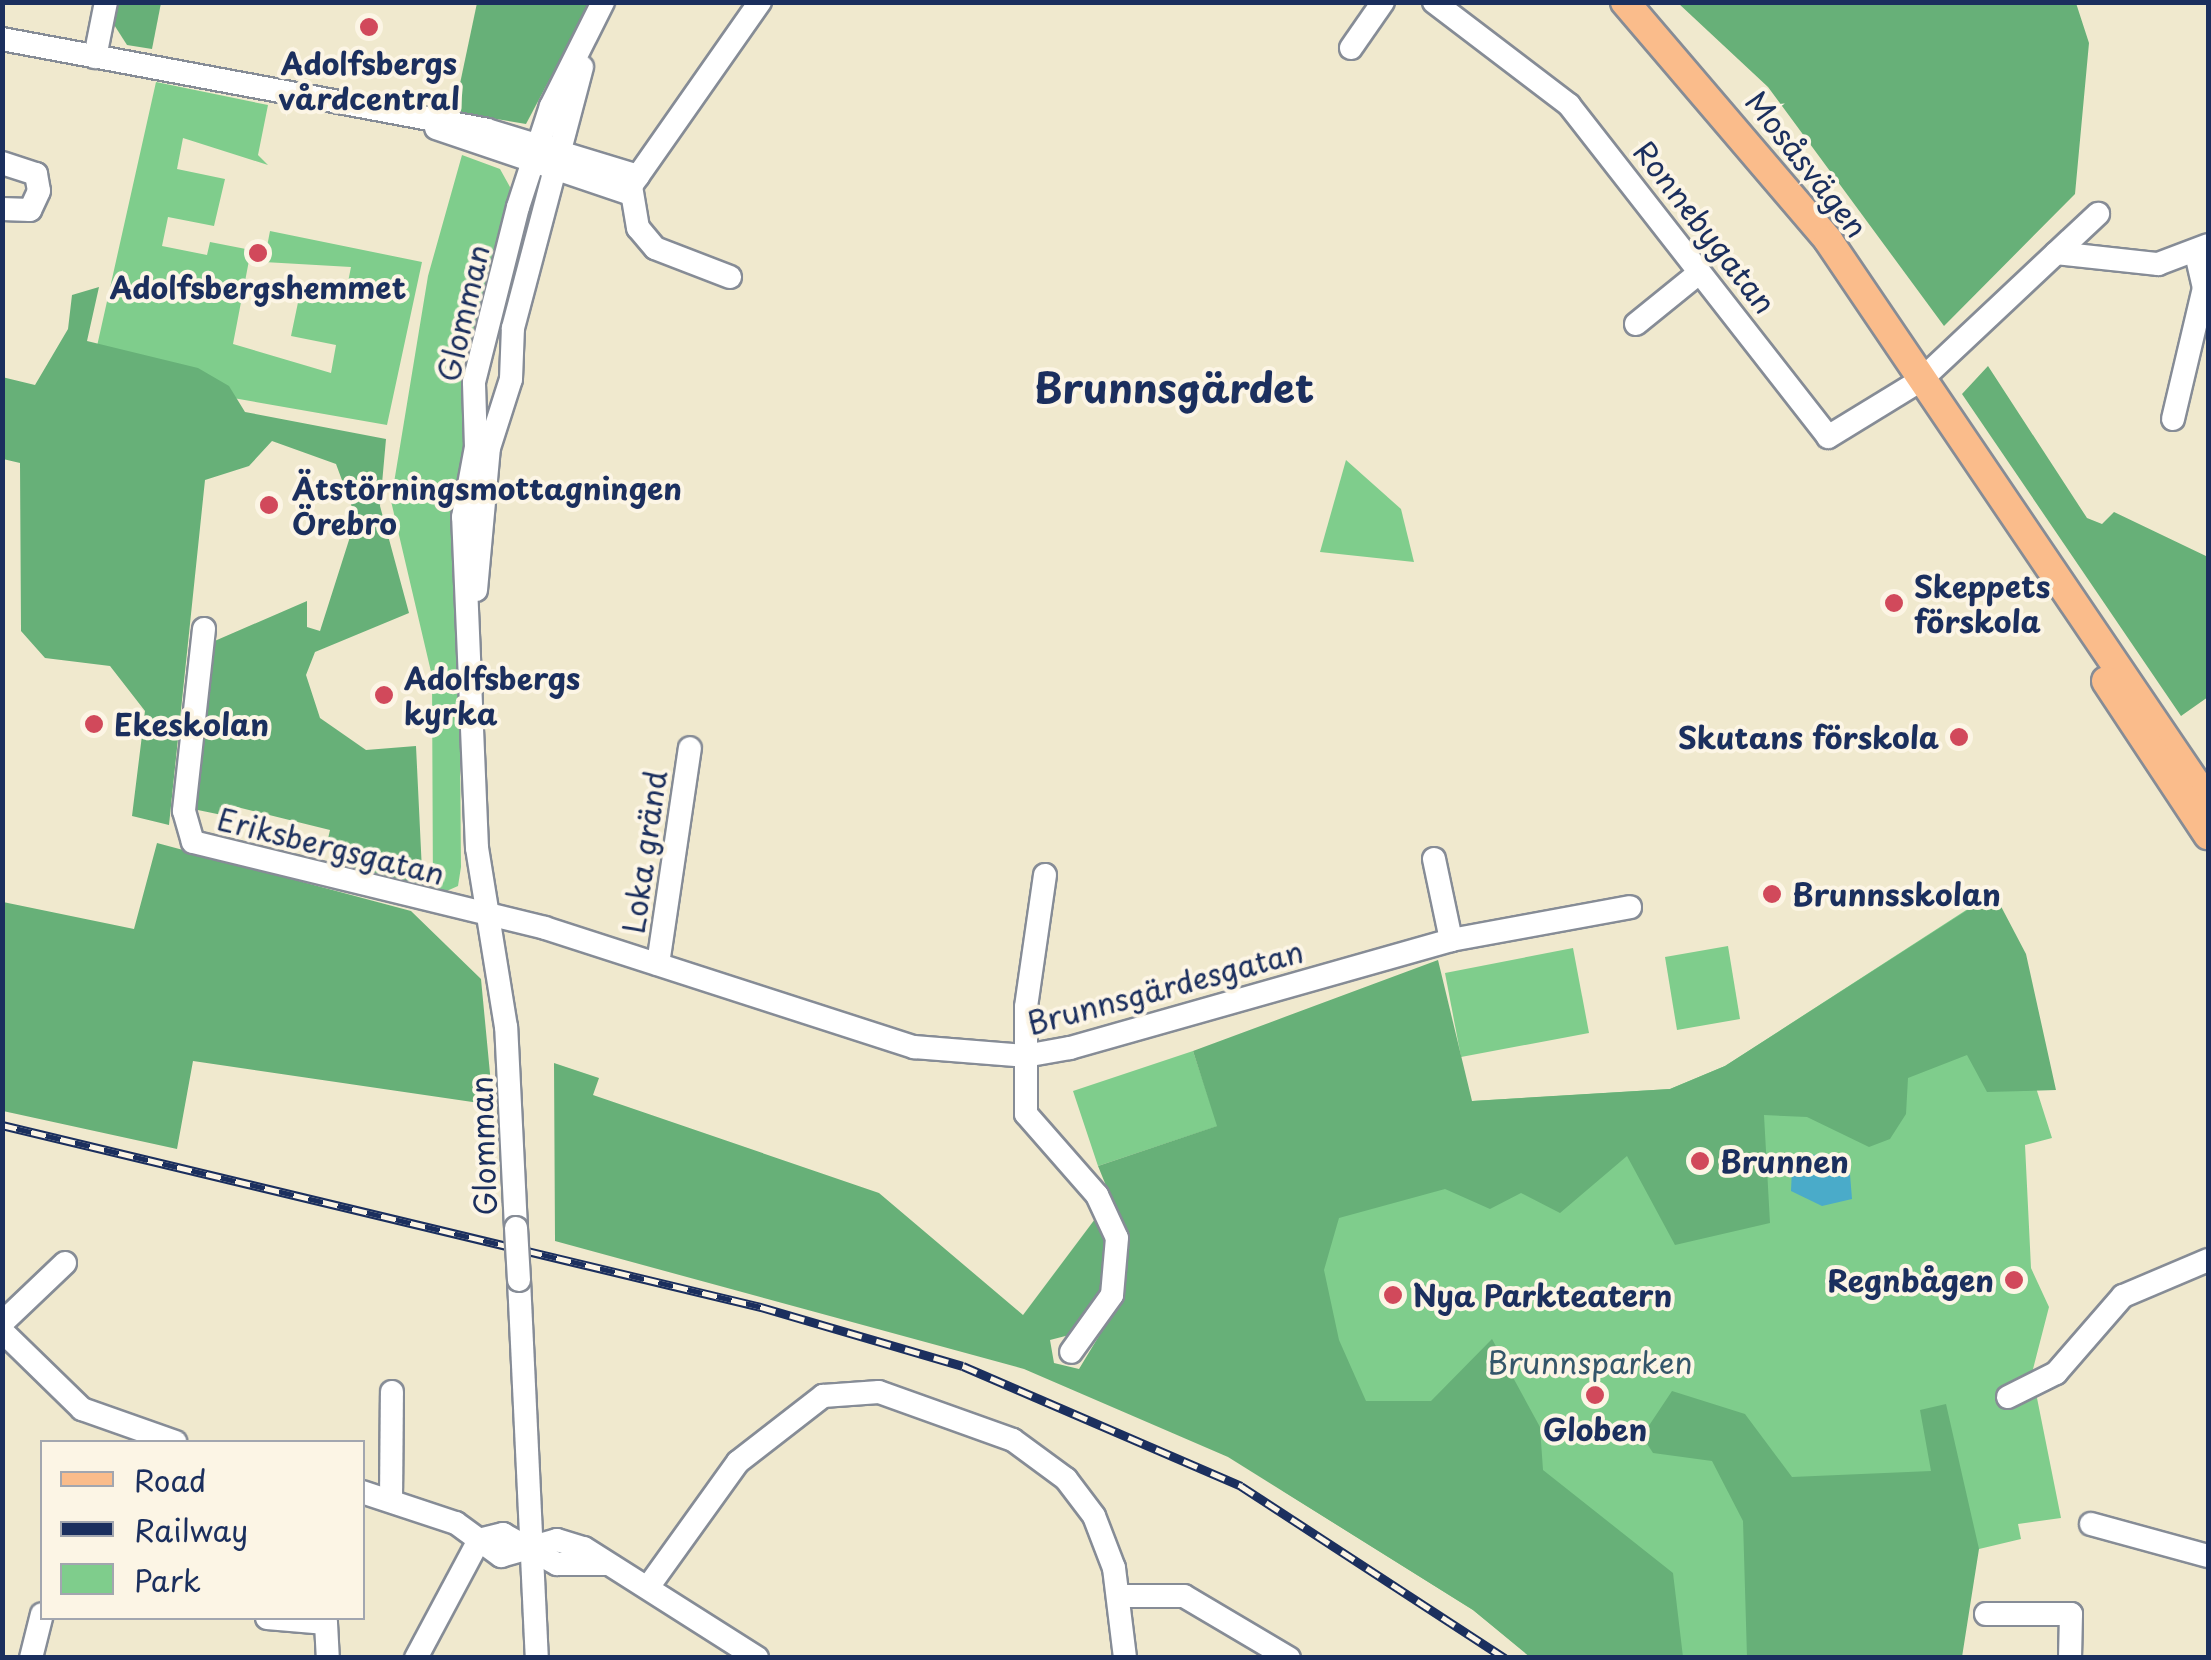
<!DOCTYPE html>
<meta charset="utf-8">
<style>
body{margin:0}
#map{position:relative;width:2211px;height:1660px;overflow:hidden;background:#f0e9ce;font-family:"Playpen Sans",sans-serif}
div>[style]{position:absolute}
.green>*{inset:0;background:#7fcd8c}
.forest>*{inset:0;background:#67b078}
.water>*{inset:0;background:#4aabc9}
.roads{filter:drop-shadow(2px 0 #868c96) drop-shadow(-2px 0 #868c96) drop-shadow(0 2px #868c96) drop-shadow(0 -2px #868c96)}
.minor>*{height:22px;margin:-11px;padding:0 11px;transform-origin:11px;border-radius:11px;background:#fff}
.major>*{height:28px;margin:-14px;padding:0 14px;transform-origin:14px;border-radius:14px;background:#fabc8b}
.rail>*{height:9px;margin-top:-4.5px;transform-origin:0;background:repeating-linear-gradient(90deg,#fcf5e5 0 15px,#1b2f5e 0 30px);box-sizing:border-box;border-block:2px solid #1b2f5e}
.bridges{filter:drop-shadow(2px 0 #868c96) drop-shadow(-2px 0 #868c96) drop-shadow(0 2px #868c96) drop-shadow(0 -2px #868c96)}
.minor-bridge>*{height:22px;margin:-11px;padding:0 11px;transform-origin:11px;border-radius:11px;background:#fff}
.dots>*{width:28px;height:28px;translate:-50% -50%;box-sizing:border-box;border:5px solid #fcf5e5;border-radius:50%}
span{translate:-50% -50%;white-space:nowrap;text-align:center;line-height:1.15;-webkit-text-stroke:8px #fcf5e5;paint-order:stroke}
.poi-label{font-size:30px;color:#1b2f5e;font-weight:700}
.left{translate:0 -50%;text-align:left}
.right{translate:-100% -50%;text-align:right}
.street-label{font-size:30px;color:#1b2f5e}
.park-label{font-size:30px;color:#34566a}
.district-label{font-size:40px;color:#1b2f5e;font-weight:700}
.frame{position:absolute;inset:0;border:5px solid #1b2f5e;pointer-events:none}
.legend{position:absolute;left:40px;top:1440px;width:325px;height:180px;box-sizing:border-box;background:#fcf5e5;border:2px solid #a2a6af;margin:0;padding:12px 18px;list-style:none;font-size:30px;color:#1b2f5e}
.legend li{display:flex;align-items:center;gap:20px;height:50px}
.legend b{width:50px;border:2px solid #a2a6af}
</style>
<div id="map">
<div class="green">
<div style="clip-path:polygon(156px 82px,268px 105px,258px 155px,268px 165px,183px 138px,177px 169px,225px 179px,214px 226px,168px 217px,162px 246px,207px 255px,210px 242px,251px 250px,233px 344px,331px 373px,336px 345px,291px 336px,301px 288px,345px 297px,351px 267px,264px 262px,270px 231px,422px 262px,387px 425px,91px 373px)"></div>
<div style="clip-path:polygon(462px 155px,500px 169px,510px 187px,508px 222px,460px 372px,473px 434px,458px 509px,461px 867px,458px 886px,433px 897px,432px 676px,391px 501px,428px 276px)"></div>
<div style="clip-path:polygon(1346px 460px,1401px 509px,1414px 562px,1320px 552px)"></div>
<div style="clip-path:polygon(1977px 903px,2052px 1138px,2025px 1145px,2031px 1268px,2049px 1307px,2032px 1373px,2061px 1518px,2018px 1524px,2021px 1539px,1979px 1549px,1751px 1581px,1747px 1657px,1531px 1657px,1473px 1610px,1283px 1491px,1154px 1258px,1457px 1102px,1670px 1089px,1725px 1066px)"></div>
<div style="clip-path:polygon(1728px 946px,1740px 1019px,1677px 1030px,1665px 957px)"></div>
<div style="clip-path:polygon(1573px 948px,1589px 1033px,1461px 1057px,1445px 973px)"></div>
<div style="clip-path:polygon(1193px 1051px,1218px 1126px,1098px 1166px,1073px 1091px)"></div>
</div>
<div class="forest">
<div style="clip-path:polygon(114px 3px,161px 3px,152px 49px,127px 45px,111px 20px)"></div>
<div style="clip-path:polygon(477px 3px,590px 3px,526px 124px,454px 112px)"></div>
<div style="clip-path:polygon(1678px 3px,2076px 3px,2089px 43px,2075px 194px,1944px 326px,1768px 87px)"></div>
<div style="clip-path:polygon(99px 287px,87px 341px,198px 368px,229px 386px,245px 412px,386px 439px,380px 506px,409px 613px,315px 652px,306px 675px,320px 718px,366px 750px,416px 746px,423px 892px,351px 873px,355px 852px,327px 843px,330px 830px,225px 804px,222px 815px,193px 809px,210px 643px,307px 601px,307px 627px,320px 631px,356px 518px,336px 464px,272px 441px,249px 466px,205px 480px,169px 825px,132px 816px,145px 711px,110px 666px,45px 658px,21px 631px,20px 463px,3px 459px,2px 377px,35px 385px,68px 329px,72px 295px)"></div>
<div style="clip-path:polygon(1988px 366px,2087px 518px,2102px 524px,2114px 512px,2208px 557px,2208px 697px,2181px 716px,1962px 394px)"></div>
<div style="clip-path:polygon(157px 843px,411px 911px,481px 979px,493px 1105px,193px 1061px,177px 1149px,3px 1111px,3px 902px,134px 929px)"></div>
<div style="clip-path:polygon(1994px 893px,2026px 954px,2056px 1090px,1987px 1092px,1967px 1055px,1908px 1078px,1906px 1114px,1890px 1139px,1869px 1147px,1807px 1117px,1764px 1115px,1770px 1223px,1675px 1245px,1627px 1156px,1560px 1213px,1521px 1193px,1490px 1209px,1445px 1189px,1339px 1218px,1324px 1270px,1339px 1340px,1366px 1401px,1431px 1401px,1492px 1339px,1540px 1427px,1543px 1470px,1673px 1573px,1683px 1657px,1531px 1658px,1473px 1610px,1228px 1457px,1024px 1369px,555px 1241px,554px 1063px,599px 1078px,593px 1095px,879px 1193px,1023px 1315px,1098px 1215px,1110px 1252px,1096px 1303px,1077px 1333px,1050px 1340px,1054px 1363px,1079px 1369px,1111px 1316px,1122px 1273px,1120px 1220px,1098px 1166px,1217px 1126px,1193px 1051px,1438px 960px,1472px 1101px,1670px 1089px,1725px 1066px)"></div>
<div style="clip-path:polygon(1672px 1391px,1745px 1414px,1792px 1477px,1931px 1471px,1920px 1410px,1946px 1404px,1979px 1549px,1962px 1657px,1747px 1657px,1743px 1521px,1712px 1461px,1653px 1453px,1642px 1436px)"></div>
</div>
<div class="water">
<div style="clip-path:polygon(1835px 1154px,1849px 1162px,1852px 1199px,1822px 1206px,1791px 1191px,1792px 1169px,1808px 1155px)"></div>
</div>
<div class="roads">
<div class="minor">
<div style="left:1434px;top:2px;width:170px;rotate:37.3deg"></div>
<div style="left:1569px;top:105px;width:421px;rotate:52deg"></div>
<div style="left:1828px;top:437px;width:109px;rotate:-31.5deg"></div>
<div style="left:1921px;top:380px;width:243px;rotate:-43.2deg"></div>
<div style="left:2px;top:39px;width:493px;rotate:10.6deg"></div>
<div style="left:487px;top:130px;width:158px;rotate:16.9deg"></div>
<div style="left:1351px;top:48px;width:56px;rotate:-55.2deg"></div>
<div style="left:95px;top:57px;width:56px;rotate:-78.7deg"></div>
<div style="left:436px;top:128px;width:206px;rotate:18.7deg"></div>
<div style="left:2px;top:163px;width:36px;rotate:18deg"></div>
<div style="left:36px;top:174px;width:17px;rotate:80deg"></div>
<div style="left:39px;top:191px;width:21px;rotate:115deg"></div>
<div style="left:30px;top:210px;width:28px;rotate:-178deg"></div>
<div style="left:2056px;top:253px;width:103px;rotate:6.2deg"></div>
<div style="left:2158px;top:264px;width:53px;rotate:-20.8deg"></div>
<div style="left:730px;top:277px;width:80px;rotate:-158.9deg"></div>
<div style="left:655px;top:248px;width:26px;rotate:-130deg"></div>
<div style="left:638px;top:228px;width:43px;rotate:-99.5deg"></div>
<div style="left:631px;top:186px;width:225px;rotate:-55deg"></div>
<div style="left:1636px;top:324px;width:81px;rotate:-39deg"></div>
<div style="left:2173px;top:419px;width:135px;rotate:-76.7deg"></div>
<div style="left:2204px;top:288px;width:37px;rotate:-103deg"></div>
<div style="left:476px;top:590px;width:143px;rotate:-84.8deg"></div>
<div style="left:489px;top:448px;width:72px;rotate:-72.3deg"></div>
<div style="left:511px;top:379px;width:51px;rotate:-87.8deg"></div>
<div style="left:513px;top:328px;width:270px;rotate:-75.2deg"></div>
<div style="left:204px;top:629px;width:183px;rotate:96.3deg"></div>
<div style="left:184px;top:811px;width:32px;rotate:74deg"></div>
<div style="left:193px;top:842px;width:362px;rotate:13.7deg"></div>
<div style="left:545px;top:928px;width:388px;rotate:17.9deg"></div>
<div style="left:914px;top:1047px;width:111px;rotate:4.6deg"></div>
<div style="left:1025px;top:1056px;width:46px;rotate:-10.1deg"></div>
<div style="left:1070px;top:1048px;width:396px;rotate:-15.8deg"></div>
<div style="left:1451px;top:940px;width:182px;rotate:-10.4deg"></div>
<div style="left:1434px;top:859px;width:83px;rotate:78.1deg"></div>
<div style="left:1045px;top:875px;width:133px;rotate:98.2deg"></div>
<div style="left:1026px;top:1007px;width:107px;rotate:90deg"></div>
<div style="left:1026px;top:1114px;width:108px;rotate:48.8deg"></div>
<div style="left:1097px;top:1195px;width:47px;rotate:65.1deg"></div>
<div style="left:1117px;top:1238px;width:57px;rotate:95deg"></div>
<div style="left:1112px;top:1295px;width:70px;rotate:125.7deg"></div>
<div style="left:658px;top:964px;width:218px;rotate:-81.6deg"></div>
<div style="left:516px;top:1228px;width:201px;rotate:-92.8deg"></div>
<div style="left:506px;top:1027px;width:181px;rotate:-99.2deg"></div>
<div style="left:477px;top:848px;width:331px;rotate:-92.4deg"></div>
<div style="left:463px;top:517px;width:71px;rotate:-79.5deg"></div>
<div style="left:476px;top:447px;width:65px;rotate:-91.8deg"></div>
<div style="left:474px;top:382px;width:180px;rotate:-75.9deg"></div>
<div style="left:518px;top:207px;width:106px;rotate:-71.9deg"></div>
<div style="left:551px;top:106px;width:116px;rotate:-63.4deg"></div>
<div style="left:519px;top:1280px;width:378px;rotate:87.3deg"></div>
<div style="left:2px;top:1323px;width:87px;rotate:-43.6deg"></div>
<div style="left:2px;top:1331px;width:112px;rotate:44.3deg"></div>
<div style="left:82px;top:1409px;width:99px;rotate:19.5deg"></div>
<div style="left:2008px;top:1397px;width:54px;rotate:-26.6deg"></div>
<div style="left:2056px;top:1373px;width:102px;rotate:-49deg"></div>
<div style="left:2123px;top:1296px;width:92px;rotate:-23deg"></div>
<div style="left:362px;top:1492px;width:99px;rotate:18.3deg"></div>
<div style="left:456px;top:1523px;width:56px;rotate:36.3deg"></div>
<div style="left:501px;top:1556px;width:58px;rotate:-15.9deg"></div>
<div style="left:557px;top:1540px;width:28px;rotate:17deg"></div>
<div style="left:584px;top:1548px;width:205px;rotate:32.4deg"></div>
<div style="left:391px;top:1500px;width:108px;rotate:-89.5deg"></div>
<div style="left:2091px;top:1524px;width:121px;rotate:15.3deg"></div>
<div style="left:479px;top:1540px;width:25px;rotate:-14deg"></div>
<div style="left:503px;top:1534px;width:62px;rotate:29.1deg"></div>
<div style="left:557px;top:1564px;width:50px"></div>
<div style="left:651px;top:1583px;width:149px;rotate:-54.3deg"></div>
<div style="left:738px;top:1462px;width:108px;rotate:-37.8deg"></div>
<div style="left:823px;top:1396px;width:56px;rotate:-4.1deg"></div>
<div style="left:879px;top:1392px;width:142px;rotate:19.7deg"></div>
<div style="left:1013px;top:1440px;width:66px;rotate:36.3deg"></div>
<div style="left:1066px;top:1479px;width:46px;rotate:52.9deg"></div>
<div style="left:1094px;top:1516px;width:56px;rotate:69deg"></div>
<div style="left:1114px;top:1568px;width:91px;rotate:83deg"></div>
<div style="left:1121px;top:1596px;width:63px"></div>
<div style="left:1184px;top:1596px;width:122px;rotate:30.6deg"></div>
<div style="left:1986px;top:1614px;width:85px"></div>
<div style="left:2071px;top:1614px;width:44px;rotate:91.3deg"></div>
<div style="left:267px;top:1618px;width:59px;rotate:4.8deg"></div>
<div style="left:326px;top:1623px;width:35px;rotate:87deg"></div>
<div style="left:31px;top:1658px;width:45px;rotate:-76deg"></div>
<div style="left:416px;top:1658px;width:134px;rotate:-61.9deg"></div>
</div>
<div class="major">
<div style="left:1625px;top:2px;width:313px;rotate:49.5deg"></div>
<div style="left:1828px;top:240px;width:678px;rotate:55.89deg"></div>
<div style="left:2106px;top:681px;width:185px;rotate:56.5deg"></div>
</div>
</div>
<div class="rail">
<div style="left:2px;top:1125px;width:781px;rotate:13.48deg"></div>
<div style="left:761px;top:1307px;width:210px;rotate:16.3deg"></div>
<div style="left:963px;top:1366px;width:303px;rotate:23.3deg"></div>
<div style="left:1241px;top:1486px;width:315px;rotate:33.1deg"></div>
</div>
<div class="bridges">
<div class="minor-bridge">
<div style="left:516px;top:1228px;width:52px;rotate:86.7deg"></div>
</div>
</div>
<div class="dots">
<div style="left:369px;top:27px;background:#d1495b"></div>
<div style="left:258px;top:253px;background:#d1495b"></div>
<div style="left:269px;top:505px;background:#d1495b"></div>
<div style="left:1894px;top:603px;background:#d1495b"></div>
<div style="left:384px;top:695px;background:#d1495b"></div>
<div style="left:94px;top:724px;background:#d1495b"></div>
<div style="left:1959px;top:737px;background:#d1495b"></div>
<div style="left:1772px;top:894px;background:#d1495b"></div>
<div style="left:1700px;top:1161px;background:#d1495b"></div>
<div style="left:2014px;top:1280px;background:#d1495b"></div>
<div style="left:1393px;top:1295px;background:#d1495b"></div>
<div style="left:1595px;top:1395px;background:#d1495b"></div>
</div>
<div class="poi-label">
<span style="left:369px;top:80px">Adolfsbergs<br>vårdcentral</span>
<span style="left:258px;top:287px">Adolfsbergshemmet</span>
<span class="left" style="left:292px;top:505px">Ätstörningsmottagningen<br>Örebro</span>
<span class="left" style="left:1914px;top:603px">Skeppets<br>förskola</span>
<span class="left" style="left:404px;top:695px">Adolfsbergs<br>kyrka</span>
<span class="left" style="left:114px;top:724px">Ekeskolan</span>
<span class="right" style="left:1939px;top:737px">Skutans förskola</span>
<span class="left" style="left:1792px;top:894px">Brunnsskolan</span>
<span class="left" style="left:1720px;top:1161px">Brunnen</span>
<span class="right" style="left:1994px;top:1280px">Regnbågen</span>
<span class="left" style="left:1413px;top:1295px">Nya Parkteatern</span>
<span style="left:1595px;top:1429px">Globen</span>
</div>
<div class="street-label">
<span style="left:1807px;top:164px;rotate:52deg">Mosåsvägen</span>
<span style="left:1705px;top:227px;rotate:52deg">Ronnebygatan</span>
<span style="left:463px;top:313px;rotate:-77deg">Glomman</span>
<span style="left:331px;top:846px;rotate:14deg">Eriksbergsgatan</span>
<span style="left:644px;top:852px;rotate:-82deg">Loka gränd</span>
<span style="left:1165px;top:987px;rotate:-15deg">Brunnsgärdesgatan</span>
<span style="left:483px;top:1146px;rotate:-92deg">Glomman</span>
</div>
<div class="park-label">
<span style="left:1590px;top:1362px">Brunnsparken</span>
</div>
<div class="district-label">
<span style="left:1174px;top:387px">Brunnsgärdet</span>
</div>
<div class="frame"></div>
<ul class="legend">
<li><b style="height:12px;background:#fabc8b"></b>Road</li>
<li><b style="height:12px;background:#1b2f5e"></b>Railway</li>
<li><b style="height:28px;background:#7fcd8c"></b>Park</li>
</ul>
</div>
